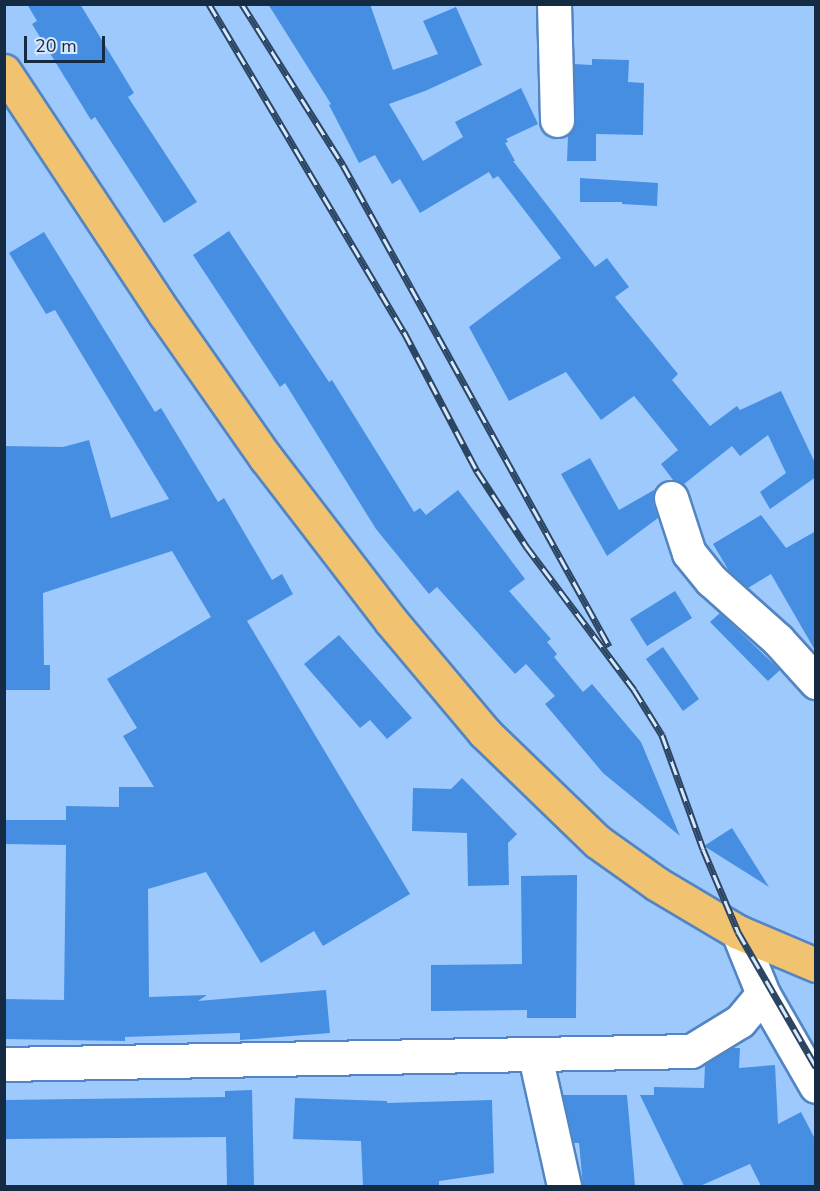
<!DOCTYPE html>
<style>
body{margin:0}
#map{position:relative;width:820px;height:1191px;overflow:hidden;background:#9ec9fd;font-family:"Nunito Sans",sans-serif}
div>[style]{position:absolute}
.building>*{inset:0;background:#458ee2}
.roads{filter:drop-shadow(2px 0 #5285c2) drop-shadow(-2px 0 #5285c2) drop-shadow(0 2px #5285c2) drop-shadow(0 -2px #5285c2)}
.minor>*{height:33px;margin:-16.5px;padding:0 16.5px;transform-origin:16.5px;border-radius:16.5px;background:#fff}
.major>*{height:33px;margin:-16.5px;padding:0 16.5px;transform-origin:16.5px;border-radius:16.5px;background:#f1c370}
.rail>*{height:7px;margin-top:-3.5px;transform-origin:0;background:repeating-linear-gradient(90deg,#d7e8fc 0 14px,#2b4562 0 28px);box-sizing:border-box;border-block:2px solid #2b4562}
span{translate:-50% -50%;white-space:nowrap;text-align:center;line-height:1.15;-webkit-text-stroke:5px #d7e8fc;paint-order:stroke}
.frame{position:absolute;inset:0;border:6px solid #152b44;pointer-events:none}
.scale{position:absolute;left:24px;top:36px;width:81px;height:27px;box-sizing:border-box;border:3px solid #152b44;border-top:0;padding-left:8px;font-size:18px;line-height:21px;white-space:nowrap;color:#152b44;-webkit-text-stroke:4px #d7e8fc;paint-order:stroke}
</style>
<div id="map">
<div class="building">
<div style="clip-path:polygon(27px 4px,80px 4px,134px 93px,128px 97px,197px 202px,164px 223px,95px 117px,91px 120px,32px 24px,37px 21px)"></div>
<div style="clip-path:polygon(268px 4px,370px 4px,393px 70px,438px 54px,423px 21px,456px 7px,482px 65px,425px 91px,389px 104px,423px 161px,463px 137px,455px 122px,521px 88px,538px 124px,506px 139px,508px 142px,505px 143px,515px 161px,513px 161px,595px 267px,607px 258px,629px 287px,615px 297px,678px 374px,672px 380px,710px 426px,737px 406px,740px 410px,781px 391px,816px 465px,816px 477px,770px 509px,760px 492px,786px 473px,768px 435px,740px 456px,732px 446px,684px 484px,673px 480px,661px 464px,678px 450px,634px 396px,601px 420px,566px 372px,509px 401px,469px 327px,561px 258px,498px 176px,493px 179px,489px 172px,420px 213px,400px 179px,392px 184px,375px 155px,359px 163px,329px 105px,331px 104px)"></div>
<div style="clip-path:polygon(592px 59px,629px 60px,628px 82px,644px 83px,643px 135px,596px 134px,596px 161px,567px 161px,568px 135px,574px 128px,576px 120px,574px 64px,592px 65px)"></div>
<div style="clip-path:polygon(580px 178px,658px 183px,657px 206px,622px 204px,622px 202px,580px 202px)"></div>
<div style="clip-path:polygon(229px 231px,329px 382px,332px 380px,414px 512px,420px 508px,426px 515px,458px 490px,525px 579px,509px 591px,551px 639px,547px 642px,557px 654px,554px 657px,583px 692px,592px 684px,641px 742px,680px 836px,603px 773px,545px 704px,555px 696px,526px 664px,515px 674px,437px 587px,429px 594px,376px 529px,285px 383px,280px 387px,193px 255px)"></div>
<div style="clip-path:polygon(44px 232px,155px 412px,161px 408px,218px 502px,224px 498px,272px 580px,282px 574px,293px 594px,247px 621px,410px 894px,323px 946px,314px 931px,261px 963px,206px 872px,148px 889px,149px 997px,207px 995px,198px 1001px,326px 990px,330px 1033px,240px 1040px,240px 1033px,125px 1037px,125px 1041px,4px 1039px,4px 999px,64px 1000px,66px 845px,4px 844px,4px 820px,66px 820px,66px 806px,119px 807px,119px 787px,154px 787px,123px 736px,137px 728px,107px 679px,211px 617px,172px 551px,43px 593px,44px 665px,50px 665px,50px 690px,4px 690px,4px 446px,63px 447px,89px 440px,111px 518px,169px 499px,55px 310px,46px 314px,9px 253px)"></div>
<div style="clip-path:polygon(590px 458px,619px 510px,654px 490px,653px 503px,658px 518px,607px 556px,561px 474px)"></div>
<div style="clip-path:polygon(761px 515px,786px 548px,816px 531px,816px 652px,771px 574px,748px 588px,729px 571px,713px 544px)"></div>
<div style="clip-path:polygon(675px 591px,692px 618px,647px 646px,630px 619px)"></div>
<div style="clip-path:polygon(720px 613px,780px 670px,768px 681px,710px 622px)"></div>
<div style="clip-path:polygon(339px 635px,412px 718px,387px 739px,370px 720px,360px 728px,304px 664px)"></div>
<div style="clip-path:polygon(663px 647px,699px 699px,683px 711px,646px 659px)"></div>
<div style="clip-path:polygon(462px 778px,517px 834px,508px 843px,509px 885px,468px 886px,467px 833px,412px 831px,413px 788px,451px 789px)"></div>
<div style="clip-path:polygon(732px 828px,769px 887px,704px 846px)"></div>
<div style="clip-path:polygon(577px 875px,576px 1018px,527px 1018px,527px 1010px,431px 1011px,431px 965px,522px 964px,521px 876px)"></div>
<div style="clip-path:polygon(732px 1048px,740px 1048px,739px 1068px,775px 1065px,778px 1124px,801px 1112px,816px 1141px,816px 1186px,761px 1186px,750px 1164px,700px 1186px,684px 1186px,640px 1095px,654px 1095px,654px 1087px,704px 1088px,705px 1065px)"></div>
<div style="clip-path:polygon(252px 1090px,254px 1186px,227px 1186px,226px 1137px,6px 1139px,6px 1100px,225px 1097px,225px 1091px)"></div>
<div style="clip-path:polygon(563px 1095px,627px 1095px,635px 1186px,583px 1186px,579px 1143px,574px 1143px)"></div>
<div style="clip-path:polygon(295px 1098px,387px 1101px,387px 1103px,492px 1100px,494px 1173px,439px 1181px,439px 1186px,363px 1186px,361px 1141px,293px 1139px)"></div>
</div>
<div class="roads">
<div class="minor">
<div style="left:554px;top:4px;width:116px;rotate:88.5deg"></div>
<div style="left:671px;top:498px;width:58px;rotate:71.9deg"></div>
<div style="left:689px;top:553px;width:35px;rotate:51deg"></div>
<div style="left:711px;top:580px;width:90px;rotate:41.8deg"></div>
<div style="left:778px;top:640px;width:57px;rotate:47.9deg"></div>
<div style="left:738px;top:932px;width:67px;rotate:68deg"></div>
<div style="left:763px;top:994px;width:106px;rotate:60.1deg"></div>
<div style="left:535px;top:1056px;width:133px;rotate:77.4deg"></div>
<div style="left:4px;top:1064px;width:687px;rotate:-1.08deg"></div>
<div style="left:691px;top:1051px;width:57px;rotate:-31.5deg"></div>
<div style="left:740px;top:1021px;width:35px;rotate:-50deg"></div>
</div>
<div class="major">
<div style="left:4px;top:71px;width:291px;rotate:56.5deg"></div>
<div style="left:165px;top:314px;width:176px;rotate:55deg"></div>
<div style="left:266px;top:458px;width:205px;rotate:52.5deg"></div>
<div style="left:391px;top:621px;width:145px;rotate:50deg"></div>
<div style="left:484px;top:732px;width:158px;rotate:44deg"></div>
<div style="left:598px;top:842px;width:72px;rotate:35.4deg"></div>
<div style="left:657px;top:884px;width:94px;rotate:30.7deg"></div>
<div style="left:738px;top:932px;width:85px;rotate:22.9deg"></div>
</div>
</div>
<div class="rail">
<div style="left:209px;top:4px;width:382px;rotate:59.3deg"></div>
<div style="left:404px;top:332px;width:157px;rotate:62.3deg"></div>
<div style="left:477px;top:471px;width:90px;rotate:56.8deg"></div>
<div style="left:526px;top:546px;width:180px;rotate:53.1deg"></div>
<div style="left:634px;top:690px;width:53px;rotate:58.1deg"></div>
<div style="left:662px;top:735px;width:121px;rotate:70.2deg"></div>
<div style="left:703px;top:849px;width:90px;rotate:67.1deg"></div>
<div style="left:738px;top:932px;width:156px;rotate:60deg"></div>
<div style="left:242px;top:4px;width:190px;rotate:57.9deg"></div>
<div style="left:343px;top:165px;width:550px;rotate:61.06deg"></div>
</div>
<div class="frame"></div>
<div class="scale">20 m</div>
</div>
